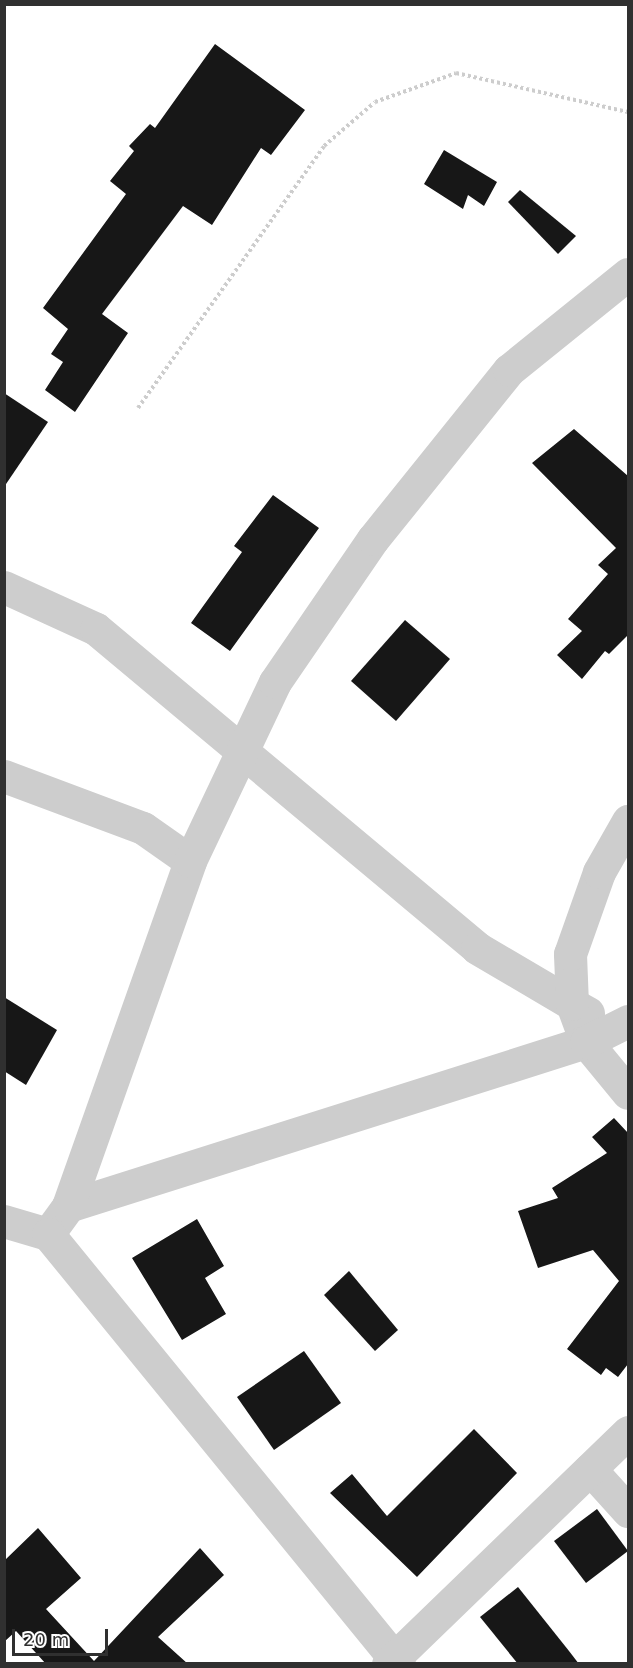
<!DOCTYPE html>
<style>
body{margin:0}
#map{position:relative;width:633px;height:1668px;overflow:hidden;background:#fff;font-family:"DejaVu Sans",sans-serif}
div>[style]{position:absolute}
.building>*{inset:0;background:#171717}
.path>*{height:4px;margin-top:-2px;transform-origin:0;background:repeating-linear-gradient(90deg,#cdcdcd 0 3px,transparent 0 6px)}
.minor>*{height:33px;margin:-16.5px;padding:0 16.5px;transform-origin:16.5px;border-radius:16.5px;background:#cdcdcd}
span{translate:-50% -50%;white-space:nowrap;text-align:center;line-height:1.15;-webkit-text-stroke:6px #fff;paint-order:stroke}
.frame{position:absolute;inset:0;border:6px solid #303030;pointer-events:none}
.scale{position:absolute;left:12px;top:1629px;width:96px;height:27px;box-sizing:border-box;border:3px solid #303030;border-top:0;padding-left:8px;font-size:18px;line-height:21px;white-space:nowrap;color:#303030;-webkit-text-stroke:4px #fff;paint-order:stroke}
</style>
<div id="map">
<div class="building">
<div style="clip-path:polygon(215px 44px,305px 110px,271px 155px,261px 148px,212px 225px,183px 206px,102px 314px,128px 333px,75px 412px,45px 390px,63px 362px,51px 354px,68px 329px,43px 308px,126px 194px,110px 181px,134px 151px,129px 146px,150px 124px,155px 128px)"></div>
<div style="clip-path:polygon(444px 150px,497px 182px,484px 206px,468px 195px,463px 209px,424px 184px)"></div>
<div style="clip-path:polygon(520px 190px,576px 236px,558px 254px,508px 202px)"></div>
<div style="clip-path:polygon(4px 393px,48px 422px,4px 487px)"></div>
<div style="clip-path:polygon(574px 429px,628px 476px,628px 635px,609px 654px,605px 651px,582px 679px,557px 655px,582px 631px,568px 619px,608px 574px,598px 565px,616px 548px,532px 463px)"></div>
<div style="clip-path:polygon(273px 495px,319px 528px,230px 651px,191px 623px,242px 552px,234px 546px)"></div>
<div style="clip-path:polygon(405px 620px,450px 659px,396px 721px,351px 681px)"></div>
<div style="clip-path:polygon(4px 997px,57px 1030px,26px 1085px,4px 1071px)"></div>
<div style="clip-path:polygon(614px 1118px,628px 1133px,628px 1364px,618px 1377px,606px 1368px,601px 1375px,567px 1349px,619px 1281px,593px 1250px,538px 1268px,518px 1211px,558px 1198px,552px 1188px,607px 1153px,592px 1137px)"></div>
<div style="clip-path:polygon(197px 1219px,224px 1266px,205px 1278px,226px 1314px,182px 1340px,132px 1258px)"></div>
<div style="clip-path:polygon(349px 1271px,398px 1330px,375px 1351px,324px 1295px)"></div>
<div style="clip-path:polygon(304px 1351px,341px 1403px,274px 1450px,237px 1397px)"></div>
<div style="clip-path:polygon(474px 1429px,517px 1473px,417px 1577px,330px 1493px,352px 1474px,387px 1516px)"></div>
<div style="clip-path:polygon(597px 1509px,628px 1551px,586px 1583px,554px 1541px)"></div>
<div style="clip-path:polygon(38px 1528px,81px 1578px,46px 1609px,94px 1661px,200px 1548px,224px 1575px,158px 1637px,188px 1664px,46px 1664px,16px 1631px,4px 1642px,4px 1561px)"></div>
<div style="clip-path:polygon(518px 1587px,569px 1651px,579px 1664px,518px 1664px,480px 1617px)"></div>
</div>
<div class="path">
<div style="left:138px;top:408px;width:321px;rotate:-54.6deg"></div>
<div style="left:324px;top:146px;width:67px;rotate:-40.8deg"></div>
<div style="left:375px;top:102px;width:86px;rotate:-19.7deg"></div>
<div style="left:456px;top:73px;width:176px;rotate:12.8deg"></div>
</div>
<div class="minor">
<div style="left:4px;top:587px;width:101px;rotate:24.5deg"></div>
<div style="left:96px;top:629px;width:497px;rotate:39.9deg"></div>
<div style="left:477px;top:948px;width:110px;rotate:30.5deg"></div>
<div style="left:572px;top:1004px;width:40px;rotate:69.8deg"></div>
<div style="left:586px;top:1042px;width:66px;rotate:50.5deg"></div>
<div style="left:4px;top:776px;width:148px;rotate:20.5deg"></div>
<div style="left:143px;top:828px;width:57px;rotate:35.1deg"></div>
<div style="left:588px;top:1013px;width:18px;rotate:-151deg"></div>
<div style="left:572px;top:1004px;width:50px;rotate:-92.3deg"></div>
<div style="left:570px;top:954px;width:87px;rotate:-70.5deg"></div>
<div style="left:599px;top:872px;width:59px;rotate:-60.4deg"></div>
<div style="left:68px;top:1206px;width:543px;rotate:-17.57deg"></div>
<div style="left:586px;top:1042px;width:47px;rotate:-26.6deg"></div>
<div style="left:4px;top:1221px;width:46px;rotate:16.5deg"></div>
<div style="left:48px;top:1234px;width:34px;rotate:-54deg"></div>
<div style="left:68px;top:1206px;width:366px;rotate:-70.5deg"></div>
<div style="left:190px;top:861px;width:198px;rotate:-64.6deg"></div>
<div style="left:275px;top:682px;width:173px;rotate:-55.6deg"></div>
<div style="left:373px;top:539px;width:217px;rotate:-51.2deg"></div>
<div style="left:509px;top:370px;width:153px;rotate:-38.9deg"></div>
<div style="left:48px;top:1234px;width:555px;rotate:50.78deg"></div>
<div style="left:590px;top:1469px;width:57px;rotate:47.9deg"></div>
<div style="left:388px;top:1664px;width:334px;rotate:-44deg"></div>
</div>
<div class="frame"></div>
<div class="scale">20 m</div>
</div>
